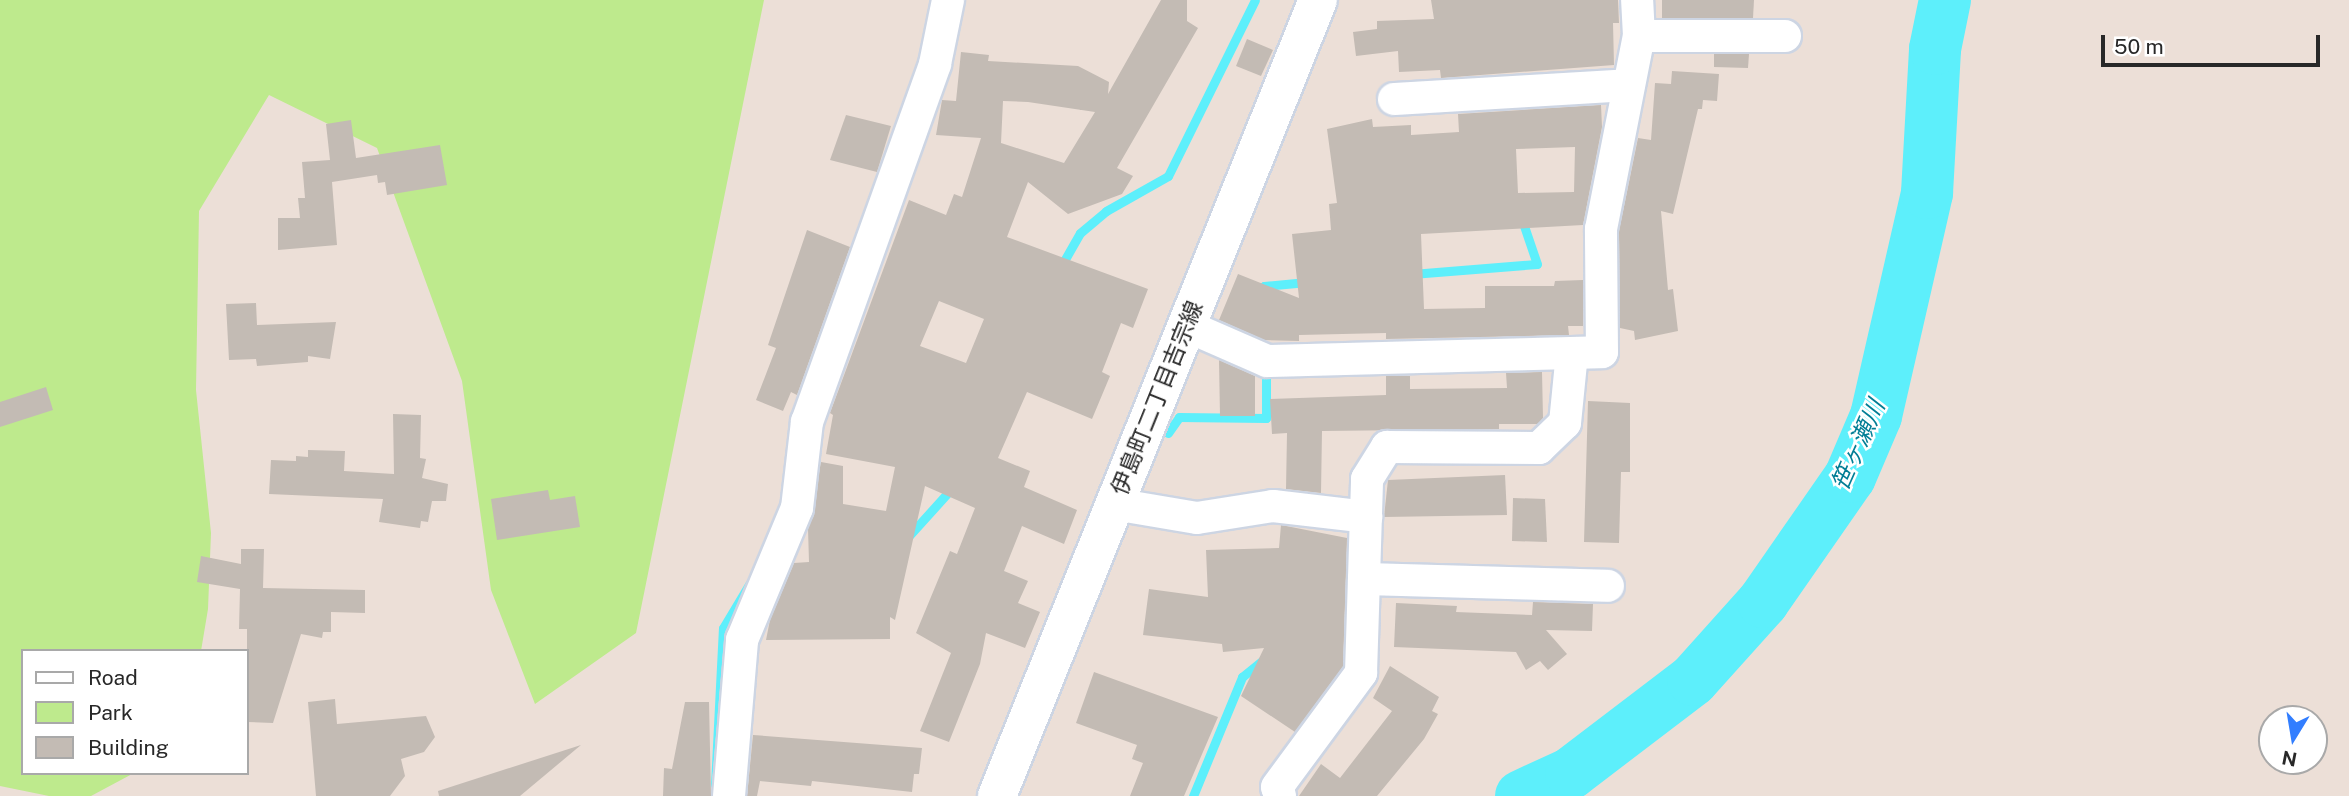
<!DOCTYPE html>
<meta charset="utf-8">
<style>
body{margin:0}
#map{position:relative;width:2349px;height:796px;overflow:hidden;background:#ecdfd7;font-family:"Public Sans","Noto Sans JP",sans-serif}
div>[style]{position:absolute}
.green>*{inset:0;background:#beea8d}
.stream>*{height:9px;margin:-4.5px;padding:0 4.5px;transform-origin:4.5px;border-radius:4.5px;background:#5deffb}
.river>*{height:52px;margin:-26px;padding:0 26px;transform-origin:26px;border-radius:26px;background:#5deffb}
.building>*{inset:0;background:#c3bbb4}
.roads{filter:drop-shadow(2px 0 #cdd5e3) drop-shadow(-2px 0 #cdd5e3) drop-shadow(0 2px #cdd5e3) drop-shadow(0 -2px #cdd5e3)}
.minor>*{height:32px;margin:-16px;padding:0 16px;transform-origin:16px;border-radius:16px;background:#fff}
.tertiary>*{height:38px;margin:-19px;padding:0 19px;transform-origin:19px;border-radius:19px;background:#fff}
span{translate:-50% -50%;white-space:nowrap;text-align:center;line-height:1.15;-webkit-text-stroke:5px #fff;paint-order:stroke}
.street-label{font-size:23px;color:#282828}
.water-label{font-size:24px;color:#027e95;font-style:italic}
.legend{position:absolute;left:21px;top:649px;width:228px;height:126px;box-sizing:border-box;background:#fff;border:2px solid #a9a9a9;margin:0;padding:9px 12px;list-style:none;font-size:21px;color:#282828}
.legend li{display:flex;align-items:center;gap:14px;height:35px}
.legend b{width:35px;border:2px solid #a9a9a9}
.north{position:absolute;left:2258px;top:705px;width:70px;height:70px;box-sizing:border-box;background:#fff;border:2px solid #a9a9a9;border-radius:50%;rotate:191deg;font-size:19px;font-weight:700;line-height:28px;text-align:center;color:#282828}
.north::after{content:'';display:block;margin:auto;width:24px;height:32px;background:#327eff;clip-path:polygon(50% 0,100% 100%,50% 72%,0 100%)}
.scale{position:absolute;left:2101px;top:35px;width:219px;height:32px;box-sizing:border-box;border:4px solid #282828;border-top:0;padding-left:9px;font-size:21px;line-height:24px;white-space:nowrap;color:#282828;-webkit-text-stroke:5px #fff;paint-order:stroke}
</style>
<div id="map">
<div class="green">
<div style="clip-path:polygon(0 0,764px 0,636px 633px,535px 704px,491px 590px,462px 381px,377px 148px,269px 95px,199px 211px,196px 390px,211px 533px,208px 609px,201px 651px,23px 651px,23px 773px,134px 773px,91px 796px,49px 796px,0 786px)"></div>
</div>
<div class="stream">
<div style="left:1060px;top:268px;width:40px;rotate:-60.3deg"></div>
<div style="left:1080px;top:233px;width:34px;rotate:-40deg"></div>
<div style="left:1106px;top:211px;width:71px;rotate:-29.4deg"></div>
<div style="left:1168px;top:176px;width:196px;rotate:-63.7deg"></div>
<div style="left:1412px;top:274px;width:125px;rotate:-4.6deg"></div>
<div style="left:1537px;top:264px;width:50px;rotate:-108.8deg"></div>
<div style="left:1264px;top:292px;width:6px;rotate:-90deg"></div>
<div style="left:1264px;top:286px;width:43px;rotate:-5.3deg"></div>
<div style="left:1168px;top:433px;width:19px;rotate:-55deg"></div>
<div style="left:1179px;top:417px;width:87px;rotate:0.7deg"></div>
<div style="left:1266px;top:418px;width:46px;rotate:-90deg"></div>
<div style="left:906px;top:539px;width:70px;rotate:-47.9deg"></div>
<div style="left:715px;top:785px;width:157px;rotate:-87.1deg"></div>
<div style="left:723px;top:628px;width:52px;rotate:-59deg"></div>
<div style="left:1193px;top:796px;width:129px;rotate:-67.6deg"></div>
<div style="left:1242px;top:677px;width:27px;rotate:-39deg"></div>
</div>
<div class="river">
<div style="left:1521px;top:796px;width:55px;rotate:-24.7deg"></div>
<div style="left:1571px;top:773px;width:153px;rotate:-37.3deg"></div>
<div style="left:1693px;top:680px;width:105px;rotate:-48.1deg"></div>
<div style="left:1763px;top:602px;width:152px;rotate:-55.2deg"></div>
<div style="left:1850px;top:477px;width:66px;rotate:-66.9deg"></div>
<div style="left:1876px;top:416px;width:229px;rotate:-77.1deg"></div>
<div style="left:1927px;top:193px;width:144px;rotate:-86.8deg"></div>
<div style="left:1935px;top:49px;width:50px;rotate:-78.5deg"></div>
</div>
<div class="building">
<div style="clip-path:polygon(evenodd,1161px 0,1187px 0,1187px 21px,1198px 28px,1117px 168px,1133px 176px,1122px 194px,1068px 214px,1028px 182px,1007px 237px,1148px 289px,1133px 328px,1121px 323px,1102px 372px,1110px 376px,1092px 419px,1027px 392px,998px 458px,1030px 471px,1024px 487px,1077px 510px,1064px 544px,1022px 526px,1004px 571px,1028px 581px,1018px 603px,1040px 612px,1025px 648px,986px 633px,980px 664px,949px 742px,920px 731px,951px 653px,916px 633px,950px 551px,957px 554px,975px 508px,925px 486px,895px 620px,890px 617px,890px 639px,766px 640px,770px 620px,794px 563px,809px 562px,808px 529px,821px 462px,843px 466px,843px 504px,886px 511px,895px 467px,826px 454px,833px 415px,830px 413px,909px 200px,946px 215px,954px 194px,962px 197px,981px 138px,936px 135px,942px 100px,956px 101px,961px 52px,989px 55px,988px 61px,1078px 66px,1109px 82px,1108px 94px,1161px 0,1003px 101px,1028px 102px,1095px 112px,1064px 163px,1001px 143px,1003px 101px,1161px 0,939px 301px,984px 319px,966px 363px,920px 346px,939px 301px)"></div>
<div style="clip-path:polygon(1431px 0,1618px 0,1619px 23px,1613px 23px,1614px 65px,1441px 78px,1440px 70px,1399px 72px,1398px 51px,1356px 56px,1353px 32px,1377px 29px,1377px 21px,1434px 19px)"></div>
<div style="clip-path:polygon(1662px 0,1754px 0,1753px 18px,1662px 18px)"></div>
<div style="clip-path:polygon(1247px 39px,1273px 50px,1261px 76px,1236px 66px)"></div>
<div style="clip-path:polygon(1714px 54px,1749px 54px,1748px 68px,1714px 67px)"></div>
<div style="clip-path:polygon(1672px 71px,1719px 74px,1717px 101px,1703px 100px,1702px 109px,1698px 109px,1673px 214px,1661px 211px,1668px 290px,1673px 289px,1678px 331px,1635px 340px,1634px 331px,1620px 328px,1619px 231px,1638px 138px,1651px 140px,1655px 83px,1671px 84px)"></div>
<div style="clip-path:polygon(evenodd,1601px 105px,1602px 127px,1583px 225px,1421px 234px,1424px 309px,1485px 308px,1485px 286px,1554px 286px,1555px 281px,1583px 280px,1583px 326px,1568px 326px,1569px 335px,1386px 339px,1386px 333px,1299px 335px,1299px 341px,1264px 340px,1219px 320px,1238px 274px,1299px 298px,1292px 234px,1331px 230px,1329px 204px,1337px 203px,1327px 129px,1372px 119px,1373px 127px,1411px 125px,1411px 135px,1459px 132px,1458px 114px,1601px 105px,1575px 147px,1574px 192px,1518px 193px,1516px 149px,1575px 147px)"></div>
<div style="clip-path:polygon(846px 115px,891px 126px,877px 172px,830px 160px)"></div>
<div style="clip-path:polygon(351px 120px,356px 158px,440px 145px,447px 185px,387px 195px,385px 182px,378px 183px,377px 175px,332px 182px,337px 245px,278px 250px,278px 218px,300px 218px,298px 198px,305px 198px,302px 162px,330px 160px,326px 124px)"></div>
<div style="clip-path:polygon(807px 230px,850px 247px,797px 395px,791px 392px,783px 411px,756px 400px,776px 348px,768px 345px)"></div>
<div style="clip-path:polygon(256px 303px,257px 325px,336px 322px,330px 359px,308px 356px,308px 362px,257px 366px,256px 359px,229px 360px,226px 304px)"></div>
<div style="clip-path:polygon(1219px 360px,1255px 376px,1255px 416px,1220px 416px)"></div>
<div style="clip-path:polygon(1542px 372px,1543px 418px,1538px 424px,1499px 424px,1499px 429px,1322px 431px,1321px 493px,1286px 489px,1287px 433px,1272px 434px,1270px 399px,1386px 395px,1386px 376px,1410px 376px,1410px 389px,1507px 388px,1506px 373px)"></div>
<div style="clip-path:polygon(46px 387px,53px 410px,0 427px,0 402px)"></div>
<div style="clip-path:polygon(1588px 401px,1630px 403px,1630px 472px,1621px 472px,1619px 543px,1584px 542px)"></div>
<div style="clip-path:polygon(393px 414px,421px 415px,420px 458px,426px 459px,422px 478px,448px 484px,446px 501px,432px 501px,428px 522px,421px 521px,420px 528px,379px 522px,383px 499px,269px 494px,271px 460px,296px 461px,296px 456px,308px 457px,308px 450px,345px 451px,344px 471px,394px 474px)"></div>
<div style="clip-path:polygon(1505px 475px,1507px 515px,1384px 517px,1388px 480px)"></div>
<div style="clip-path:polygon(548px 490px,550px 500px,575px 496px,580px 527px,497px 540px,491px 499px)"></div>
<div style="clip-path:polygon(1513px 498px,1545px 499px,1547px 542px,1512px 541px)"></div>
<div style="clip-path:polygon(1281px 525px,1347px 538px,1343px 667px,1295px 732px,1241px 696px,1264px 648px,1223px 652px,1222px 644px,1143px 635px,1149px 589px,1208px 597px,1206px 550px,1279px 548px)"></div>
<div style="clip-path:polygon(241px 549px,264px 549px,263px 588px,365px 590px,365px 613px,331px 612px,331px 632px,323px 632px,322px 638px,301px 634px,273px 723px,247px 722px,247px 629px,239px 629px,240px 589px,197px 582px,201px 556px,241px 564px)"></div>
<div style="clip-path:polygon(1533px 602px,1593px 604px,1592px 631px,1546px 630px,1567px 654px,1548px 670px,1540px 661px,1526px 670px,1516px 652px,1394px 647px,1396px 603px,1457px 606px,1456px 612px,1532px 615px)"></div>
<div style="clip-path:polygon(1390px 666px,1439px 697px,1432px 711px,1438px 714px,1424px 739px,1377px 796px,1299px 796px,1321px 764px,1340px 778px,1392px 711px,1373px 698px)"></div>
<div style="clip-path:polygon(1094px 672px,1218px 717px,1184px 796px,1130px 796px,1143px 763px,1132px 759px,1137px 745px,1076px 723px)"></div>
<div style="clip-path:polygon(335px 699px,337px 724px,426px 716px,435px 737px,424px 752px,401px 759px,405px 776px,390px 796px,316px 796px,308px 702px)"></div>
<div style="clip-path:polygon(685px 702px,709px 702px,711px 796px,663px 796px,664px 768px,672px 769px)"></div>
<div style="clip-path:polygon(753px 735px,922px 748px,919px 774px,914px 774px,912px 792px,812px 781px,811px 786px,760px 781px,757px 796px,747px 796px)"></div>
<div style="clip-path:polygon(581px 745px,520px 796px,439px 796px,438px 791px)"></div>
</div>
<div class="roads">
<div class="minor">
<div style="left:1639px;top:36px;width:146px"></div>
<div style="left:1394px;top:99px;width:235px;rotate:-3.4deg"></div>
<div style="left:1187px;top:326px;width:87px;rotate:23.6deg"></div>
<div style="left:1267px;top:361px;width:335px;rotate:-1.5deg"></div>
<div style="left:1602px;top:352px;width:123px;rotate:-90.5deg"></div>
<div style="left:1601px;top:229px;width:197px;rotate:-78.9deg"></div>
<div style="left:1639px;top:36px;width:36px;rotate:-93deg"></div>
<div style="left:1114px;top:504px;width:84px;rotate:9.6deg"></div>
<div style="left:1197px;top:518px;width:77px;rotate:-9deg"></div>
<div style="left:1273px;top:506px;width:94px;rotate:6.7deg"></div>
<div style="left:1364px;top:579px;width:244px;rotate:1.6deg"></div>
<div style="left:729px;top:796px;width:157px;rotate:-85.2deg"></div>
<div style="left:742px;top:640px;width:143px;rotate:-67.4deg"></div>
<div style="left:797px;top:508px;width:87px;rotate:-83.4deg"></div>
<div style="left:807px;top:422px;width:380px;rotate:-70.3deg"></div>
<div style="left:935px;top:64px;width:65px;rotate:-78.5deg"></div>
<div style="left:1280px;top:796px;width:9px;rotate:-108deg"></div>
<div style="left:1277px;top:787px;width:142px;rotate:-53.6deg"></div>
<div style="left:1361px;top:673px;width:194px;rotate:-88.2deg"></div>
<div style="left:1367px;top:479px;width:38px;rotate:-58deg"></div>
<div style="left:1387px;top:447px;width:152px;rotate:0.4deg"></div>
<div style="left:1539px;top:448px;width:36px;rotate:-44deg"></div>
<div style="left:1565px;top:423px;width:70px;rotate:-84.3deg"></div>
</div>
<div class="tertiary">
<div style="left:997px;top:796px;width:858px;rotate:-68.04deg"></div>
</div>
</div>
<div class="street-label">
<span style="left:1157px;top:398px;rotate:-68deg">伊島町二丁目吉宗線</span>
</div>
<div class="water-label">
<span style="left:1858px;top:445px;rotate:-66deg">笹ヶ瀬川</span>
</div>
<ul class="legend">
<li><b style="height:9px;background:#fff"></b>Road</li>
<li><b style="height:19px;background:#beea8d"></b>Park</li>
<li><b style="height:19px;background:#c3bbb4"></b>Building</li>
</ul>
<div class="north">N</div>
<div class="scale">50 m</div>
</div>
